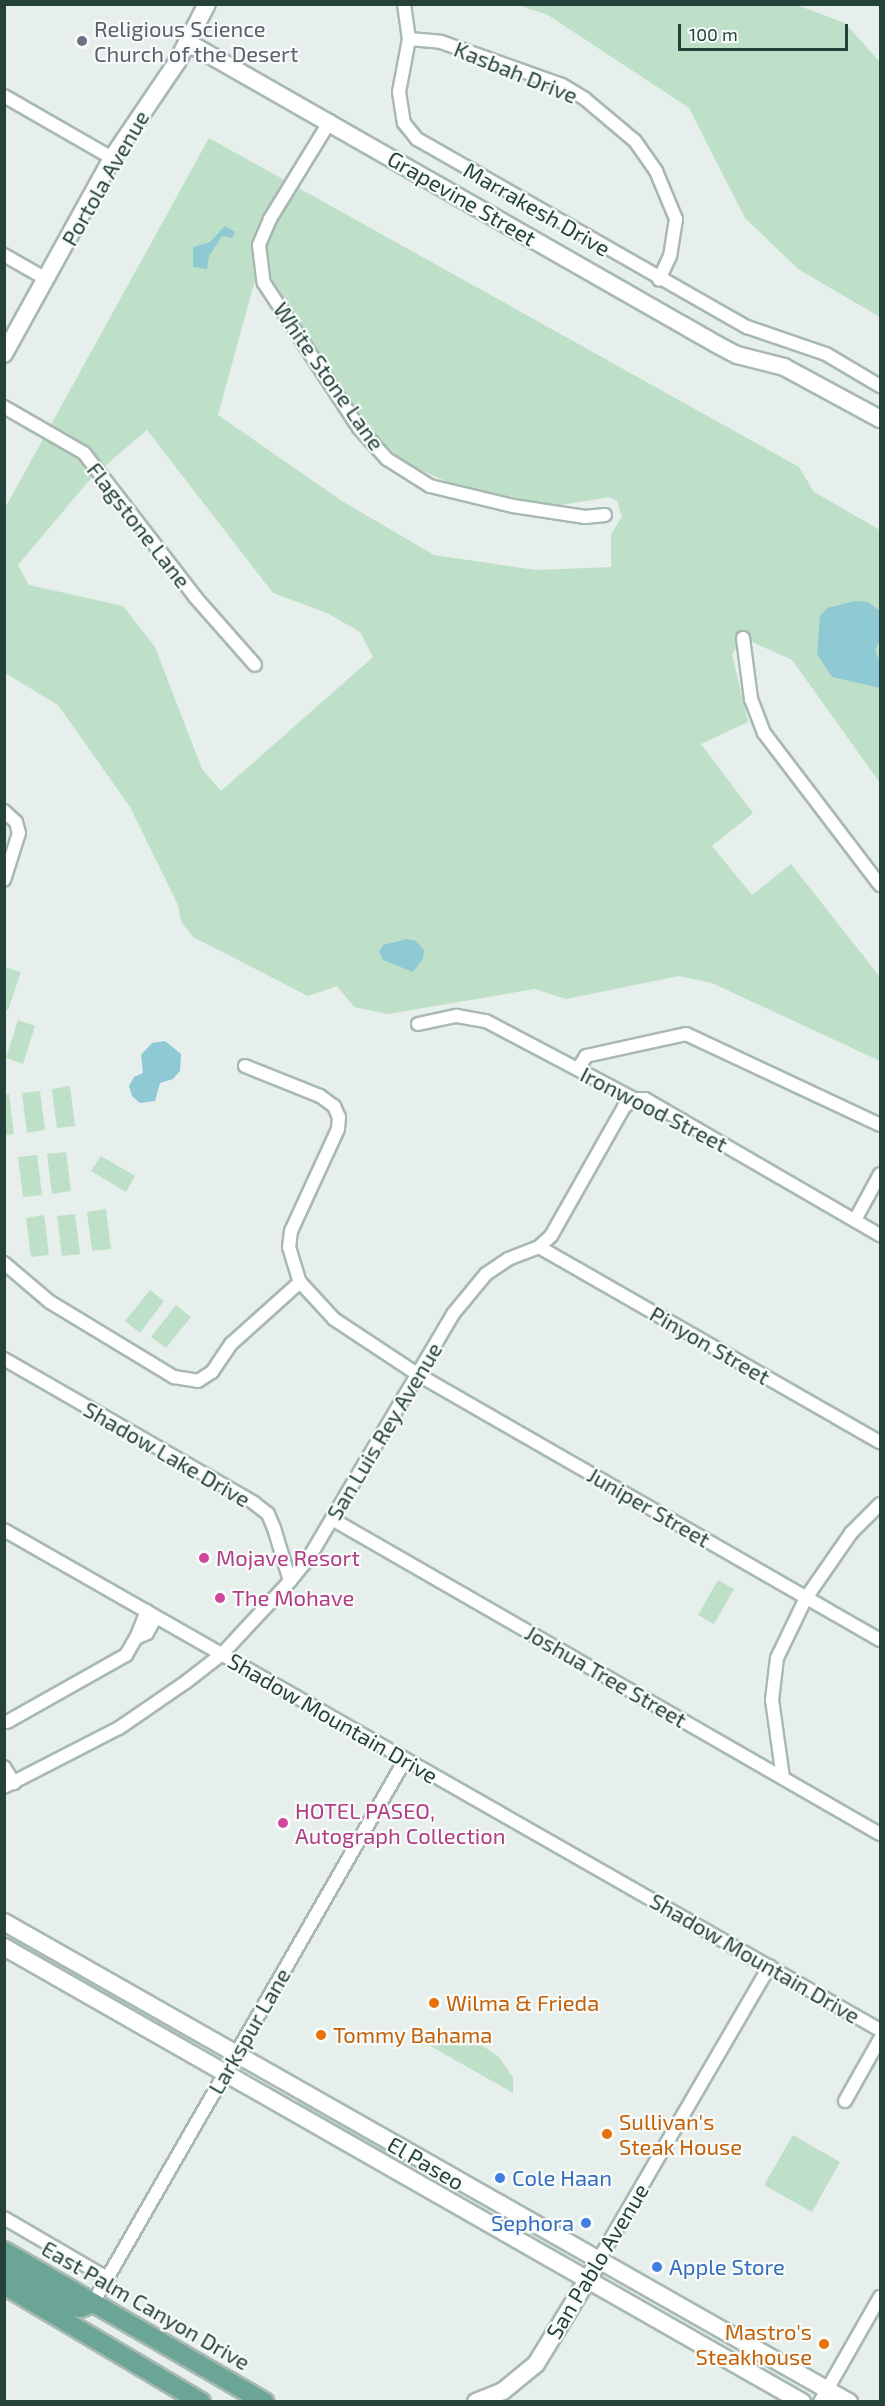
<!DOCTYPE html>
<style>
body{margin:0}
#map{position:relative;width:885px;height:2406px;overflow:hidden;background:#e6efeb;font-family:"Exo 2",sans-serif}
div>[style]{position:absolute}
.green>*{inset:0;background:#bfe0c8}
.water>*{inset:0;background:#8ec9d4}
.roads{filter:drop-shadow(2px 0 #a8b8b2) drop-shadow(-2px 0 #a8b8b2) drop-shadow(0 2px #a8b8b2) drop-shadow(0 -2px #a8b8b2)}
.street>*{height:12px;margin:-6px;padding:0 6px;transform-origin:6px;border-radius:6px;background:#fff}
.secondary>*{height:16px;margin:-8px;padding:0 8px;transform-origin:8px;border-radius:8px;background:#fff}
.primary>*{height:18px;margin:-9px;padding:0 9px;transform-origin:9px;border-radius:9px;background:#6aa596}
.dots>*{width:16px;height:16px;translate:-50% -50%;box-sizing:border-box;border:3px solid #f7fbf9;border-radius:50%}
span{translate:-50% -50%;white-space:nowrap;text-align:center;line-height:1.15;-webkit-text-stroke:4.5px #f7fbf9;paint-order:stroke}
.worship-label{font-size:22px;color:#5b616d}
.left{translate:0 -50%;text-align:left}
.street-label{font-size:22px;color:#24423a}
.hotel-label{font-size:22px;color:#b23c85}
.food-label{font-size:22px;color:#c56008}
.right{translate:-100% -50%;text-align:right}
.shop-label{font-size:22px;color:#366cbe}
.frame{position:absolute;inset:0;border:6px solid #24423a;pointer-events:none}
.scale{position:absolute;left:678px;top:24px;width:170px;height:27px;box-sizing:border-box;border:3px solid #24423a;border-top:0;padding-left:8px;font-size:18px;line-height:21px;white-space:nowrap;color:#24423a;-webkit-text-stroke:4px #f7fbf9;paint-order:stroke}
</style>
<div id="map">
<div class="green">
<div style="clip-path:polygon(518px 5px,797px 5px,845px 23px,879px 61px,880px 317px,798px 269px,745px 218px,689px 108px,548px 15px)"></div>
<div style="clip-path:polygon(evenodd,209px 138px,799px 467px,814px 492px,880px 530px,880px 783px,792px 660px,743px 638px,732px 654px,748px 722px,701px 744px,753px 813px,712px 846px,752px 895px,791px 864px,880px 977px,880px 1061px,712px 983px,679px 976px,566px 999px,535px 989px,388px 1014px,354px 1007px,337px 986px,308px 996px,193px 937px,181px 922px,178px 905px,130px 807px,58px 705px,5px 673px,5px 508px,209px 138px,255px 280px,266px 282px,363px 424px,405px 463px,452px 484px,555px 506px,610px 497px,617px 501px,622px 516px,611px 535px,611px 567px,536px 570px,434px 555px,342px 501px,218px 415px,255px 280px,209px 138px,147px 430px,273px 593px,327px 613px,360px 632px,373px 657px,221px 791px,202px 769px,155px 647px,123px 606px,29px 585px,18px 565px,92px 477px,147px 430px)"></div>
<div style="clip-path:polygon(5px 967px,21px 972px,8px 1010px,5px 1009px)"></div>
<div style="clip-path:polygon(18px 1020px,35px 1026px,23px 1064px,6px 1058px)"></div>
<div style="clip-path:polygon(70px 1086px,75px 1126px,57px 1128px,52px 1089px)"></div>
<div style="clip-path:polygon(40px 1091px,45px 1130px,27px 1133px,22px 1093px)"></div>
<div style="clip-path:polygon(9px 1094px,14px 1134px,5px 1135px,5px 1095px)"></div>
<div style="clip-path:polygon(66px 1152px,71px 1191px,52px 1194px,47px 1154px)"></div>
<div style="clip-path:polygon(37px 1155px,42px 1195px,23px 1197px,18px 1157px)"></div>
<div style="clip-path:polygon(101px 1156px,135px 1176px,126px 1192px,91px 1171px)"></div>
<div style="clip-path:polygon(106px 1209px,111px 1249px,92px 1251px,87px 1212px)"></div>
<div style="clip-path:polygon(75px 1214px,80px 1254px,62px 1256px,57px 1216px)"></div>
<div style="clip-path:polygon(44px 1215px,49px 1255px,31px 1257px,26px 1218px)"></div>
<div style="clip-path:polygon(150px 1290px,164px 1301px,140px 1333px,125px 1321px)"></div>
<div style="clip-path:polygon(176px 1305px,191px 1317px,166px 1348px,151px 1337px)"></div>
<div style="clip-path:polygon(718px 1580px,734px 1589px,714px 1624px,698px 1615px)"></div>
<div style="clip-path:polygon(5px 1929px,217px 2051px,217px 2053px,149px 2021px,5px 1940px)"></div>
<div style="clip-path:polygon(452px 2036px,480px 2044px,499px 2057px,513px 2078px,513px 2093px,425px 2043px,434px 2038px)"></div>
<div style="clip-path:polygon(249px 2075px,294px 2101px,315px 2107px,410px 2163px,405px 2167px,246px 2076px)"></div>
<div style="clip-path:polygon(793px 2135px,840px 2162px,812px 2212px,764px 2185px)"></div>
</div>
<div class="water">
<div style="clip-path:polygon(225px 226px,235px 232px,232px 238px,222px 236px,209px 256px,207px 269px,193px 267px,193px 247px,210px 242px)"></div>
<div style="clip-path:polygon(855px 601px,868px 602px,880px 611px,880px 641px,875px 650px,880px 661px,880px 688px,832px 677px,817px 654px,820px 616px,827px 608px)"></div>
<div style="clip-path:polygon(407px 939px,416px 941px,424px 950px,423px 959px,413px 972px,383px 960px,379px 952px,383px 945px)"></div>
<div style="clip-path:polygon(165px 1041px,181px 1054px,180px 1071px,173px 1079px,160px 1083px,155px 1101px,140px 1103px,132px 1096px,129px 1086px,134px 1077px,143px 1073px,141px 1055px,152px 1043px)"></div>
</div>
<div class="roads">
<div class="street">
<div style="left:404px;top:4px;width:35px;rotate:82deg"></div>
<div style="left:409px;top:39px;width:54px;rotate:100.7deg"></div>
<div style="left:399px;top:92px;width:31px;rotate:81deg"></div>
<div style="left:404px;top:123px;width:21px;rotate:51deg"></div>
<div style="left:417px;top:139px;width:380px;rotate:29.7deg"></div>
<div style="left:747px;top:327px;width:83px;rotate:18.9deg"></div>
<div style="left:826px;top:354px;width:63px;rotate:30.7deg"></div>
<div style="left:409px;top:39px;width:32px;rotate:5deg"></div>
<div style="left:441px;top:42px;width:128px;rotate:19.6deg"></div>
<div style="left:562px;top:85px;width:27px;rotate:31deg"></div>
<div style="left:585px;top:99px;width:65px;rotate:40deg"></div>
<div style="left:635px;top:141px;width:37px;rotate:55deg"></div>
<div style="left:656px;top:171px;width:52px;rotate:67.4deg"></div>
<div style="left:676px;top:219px;width:37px;rotate:99deg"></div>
<div style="left:670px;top:256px;width:26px;rotate:115deg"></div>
<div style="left:4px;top:96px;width:125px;rotate:29.9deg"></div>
<div style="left:330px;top:121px;width:115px;rotate:121.5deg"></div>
<div style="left:270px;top:219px;width:28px;rotate:113deg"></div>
<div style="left:259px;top:245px;width:38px;rotate:83deg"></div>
<div style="left:264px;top:283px;width:173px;rotate:56.8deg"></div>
<div style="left:359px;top:428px;width:42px;rotate:47.9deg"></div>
<div style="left:387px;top:459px;width:51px;rotate:32.1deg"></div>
<div style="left:430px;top:486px;width:85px;rotate:13.5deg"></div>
<div style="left:513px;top:506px;width:73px;rotate:8.7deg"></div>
<div style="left:585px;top:517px;width:20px;rotate:-6deg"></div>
<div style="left:4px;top:255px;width:48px;rotate:29.7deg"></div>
<div style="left:4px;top:407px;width:92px;rotate:29.9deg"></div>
<div style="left:84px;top:453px;width:183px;rotate:52.3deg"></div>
<div style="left:196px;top:598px;width:89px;rotate:48.6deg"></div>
<div style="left:743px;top:638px;width:62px;rotate:82.5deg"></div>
<div style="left:751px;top:699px;width:36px;rotate:69deg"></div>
<div style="left:764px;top:733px;width:191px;rotate:52.7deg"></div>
<div style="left:4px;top:811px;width:16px;rotate:43deg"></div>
<div style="left:16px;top:822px;width:11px;rotate:75deg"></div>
<div style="left:19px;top:833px;width:49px;rotate:107.7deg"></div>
<div style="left:418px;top:1024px;width:40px;rotate:-12deg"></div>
<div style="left:457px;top:1016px;width:29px;rotate:10deg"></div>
<div style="left:486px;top:1021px;width:167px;rotate:27.8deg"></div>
<div style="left:634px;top:1099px;width:11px"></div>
<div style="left:645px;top:1099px;width:272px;rotate:30.1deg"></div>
<div style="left:245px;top:1066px;width:81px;rotate:21.8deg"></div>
<div style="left:320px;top:1096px;width:17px;rotate:36deg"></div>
<div style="left:334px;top:1106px;width:12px;rotate:66deg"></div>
<div style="left:339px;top:1117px;width:12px;rotate:95deg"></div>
<div style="left:338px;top:1129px;width:112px;rotate:114.7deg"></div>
<div style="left:291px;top:1231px;width:16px;rotate:97deg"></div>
<div style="left:289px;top:1247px;width:37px;rotate:73deg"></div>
<div style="left:300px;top:1282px;width:50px;rotate:47.4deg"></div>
<div style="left:334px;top:1319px;width:100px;rotate:33.5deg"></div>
<div style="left:417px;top:1374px;width:534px;rotate:29.88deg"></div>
<div style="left:578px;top:1069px;width:15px;rotate:-58deg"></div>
<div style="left:586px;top:1056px;width:102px;rotate:-12.4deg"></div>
<div style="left:686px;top:1034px;width:214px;rotate:25.1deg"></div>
<div style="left:855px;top:1220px;width:52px;rotate:-61.5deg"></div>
<div style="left:539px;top:1247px;width:393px;rotate:29.8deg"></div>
<div style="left:4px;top:1263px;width:60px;rotate:40.3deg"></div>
<div style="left:50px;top:1302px;width:145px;rotate:31.2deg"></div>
<div style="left:174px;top:1377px;width:24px;rotate:9deg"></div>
<div style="left:198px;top:1381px;width:17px;rotate:-33deg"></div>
<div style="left:212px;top:1372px;width:34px;rotate:-56deg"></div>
<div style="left:231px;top:1344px;width:93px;rotate:-41.9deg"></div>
<div style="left:4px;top:1359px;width:289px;rotate:29.9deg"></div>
<div style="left:254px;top:1503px;width:18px;rotate:38deg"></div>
<div style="left:268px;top:1514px;width:15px;rotate:67deg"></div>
<div style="left:274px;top:1528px;width:55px;rotate:73.2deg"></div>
<div style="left:332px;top:1519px;width:632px;rotate:29.89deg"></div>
<div style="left:4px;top:1530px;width:1009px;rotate:29.72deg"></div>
<div style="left:147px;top:1611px;width:29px;rotate:112deg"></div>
<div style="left:136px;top:1638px;width:12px;rotate:-24deg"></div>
<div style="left:147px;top:1633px;width:18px;rotate:-61deg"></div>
<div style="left:7px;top:1722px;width:137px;rotate:-29.4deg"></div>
<div style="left:126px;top:1655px;width:20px;rotate:-60deg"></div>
<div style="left:4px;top:1767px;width:19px;rotate:58deg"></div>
<div style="left:783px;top:1778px;width:79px;rotate:-98deg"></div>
<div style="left:772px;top:1700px;width:42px;rotate:-83.2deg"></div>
<div style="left:777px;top:1658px;width:67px;rotate:-64.2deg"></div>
<div style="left:806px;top:1598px;width:79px;rotate:-55.3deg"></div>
<div style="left:851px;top:1533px;width:41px;rotate:-45deg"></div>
<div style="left:4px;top:1787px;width:129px;rotate:-27.2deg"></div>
<div style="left:119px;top:1728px;width:81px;rotate:-34.5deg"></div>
<div style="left:186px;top:1682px;width:46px;rotate:-37.9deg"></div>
<div style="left:222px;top:1654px;width:100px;rotate:-47deg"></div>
<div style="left:290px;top:1581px;width:32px;rotate:-51deg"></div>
<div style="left:310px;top:1556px;width:281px;rotate:-59.4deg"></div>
<div style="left:453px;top:1314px;width:52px;rotate:-50.5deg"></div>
<div style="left:486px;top:1274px;width:27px;rotate:-34deg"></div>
<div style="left:508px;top:1259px;width:33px;rotate:-21deg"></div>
<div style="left:539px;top:1247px;width:16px;rotate:-43deg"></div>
<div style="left:551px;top:1236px;width:148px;rotate:-60.5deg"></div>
<div style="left:624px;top:1107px;width:13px;rotate:-39deg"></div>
<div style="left:845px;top:2101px;width:71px;rotate:-60.6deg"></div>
<div style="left:4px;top:2218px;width:121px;rotate:30.2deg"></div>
<div style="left:598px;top:2261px;width:341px;rotate:-59.8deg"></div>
<div style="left:93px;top:2303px;width:626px;rotate:-60.12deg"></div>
<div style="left:820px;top:2402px;width:121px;rotate:-60.3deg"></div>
</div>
<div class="secondary">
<div style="left:187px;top:42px;width:609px;rotate:29.72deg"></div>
<div style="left:716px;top:344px;width:24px;rotate:28deg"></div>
<div style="left:737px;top:355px;width:49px;rotate:14.3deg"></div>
<div style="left:784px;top:367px;width:109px;rotate:28.4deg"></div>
<div style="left:4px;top:354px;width:224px;rotate:-61.1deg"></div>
<div style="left:112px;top:158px;width:116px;rotate:-55.9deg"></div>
<div style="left:177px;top:62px;width:65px;rotate:-62.7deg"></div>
<div style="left:4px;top:1922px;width:972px;rotate:29.6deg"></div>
<div style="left:4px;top:1947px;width:919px;rotate:29.69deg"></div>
<div style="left:476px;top:2402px;width:29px;rotate:-22deg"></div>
<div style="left:503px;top:2391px;width:43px;rotate:-39.3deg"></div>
<div style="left:536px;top:2364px;width:111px;rotate:-58.6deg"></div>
</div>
<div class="primary">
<div style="left:4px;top:2251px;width:301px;rotate:30.1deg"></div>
<div style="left:4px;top:2270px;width:72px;rotate:29.1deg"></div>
<div style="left:67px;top:2305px;width:13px;rotate:13deg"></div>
<div style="left:80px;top:2308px;width:14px;rotate:-21deg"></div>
<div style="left:4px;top:2285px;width:229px;rotate:30.7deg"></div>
</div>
</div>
<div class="dots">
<div style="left:82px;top:41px;background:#6b7280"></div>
<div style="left:204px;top:1558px;background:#d1479c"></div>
<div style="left:220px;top:1598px;background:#d1479c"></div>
<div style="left:283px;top:1823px;background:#d1479c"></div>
<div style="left:434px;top:2003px;background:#e8710a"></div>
<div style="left:321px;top:2035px;background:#e8710a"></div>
<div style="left:607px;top:2134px;background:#e8710a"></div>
<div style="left:500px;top:2178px;background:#3f7fe0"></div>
<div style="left:586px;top:2223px;background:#3f7fe0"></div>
<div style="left:657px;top:2267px;background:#3f7fe0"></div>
<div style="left:824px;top:2344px;background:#e8710a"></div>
</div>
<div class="worship-label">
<span class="left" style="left:94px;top:41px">Religious Science<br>Church of the Desert</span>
</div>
<div class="street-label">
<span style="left:516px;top:72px;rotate:22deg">Kasbah Drive</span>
<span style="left:105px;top:178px;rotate:-60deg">Portola Avenue</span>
<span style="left:462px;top:198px;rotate:30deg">Grapevine Street</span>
<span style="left:537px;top:209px;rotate:30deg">Marrakesh Drive</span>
<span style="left:329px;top:376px;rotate:55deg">White Stone Lane</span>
<span style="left:139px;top:525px;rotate:52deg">Flagstone Lane</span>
<span style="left:654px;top:1109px;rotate:27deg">Ironwood Street</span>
<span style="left:710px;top:1345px;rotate:30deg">Pinyon Street</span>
<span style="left:384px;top:1431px;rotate:-59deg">San Luis Rey Avenue</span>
<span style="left:167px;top:1454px;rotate:30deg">Shadow Lake Drive</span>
<span style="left:649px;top:1507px;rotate:30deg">Juniper Street</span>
<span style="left:606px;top:1676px;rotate:30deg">Joshua Tree Street</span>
<span style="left:333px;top:1718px;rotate:30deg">Shadow Mountain Drive</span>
<span style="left:755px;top:1958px;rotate:30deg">Shadow Mountain Drive</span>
<span style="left:249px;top:2031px;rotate:-60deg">Larkspur Lane</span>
<span style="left:426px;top:2163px;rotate:30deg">El Paseo</span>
<span style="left:597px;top:2261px;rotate:-59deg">San Pablo Avenue</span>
<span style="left:146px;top:2305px;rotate:30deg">East Palm Canyon Drive</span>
</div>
<div class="hotel-label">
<span class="left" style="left:216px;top:1558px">Mojave Resort</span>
<span class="left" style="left:232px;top:1598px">The Mohave</span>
<span class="left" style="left:295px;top:1823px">HOTEL PASEO,<br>Autograph Collection</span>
</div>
<div class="food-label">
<span class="left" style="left:446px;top:2003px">Wilma &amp; Frieda</span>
<span class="left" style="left:333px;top:2035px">Tommy Bahama</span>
<span class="left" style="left:619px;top:2134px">Sullivan's<br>Steak House</span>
<span class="right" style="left:812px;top:2344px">Mastro's<br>Steakhouse</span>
</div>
<div class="shop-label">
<span class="left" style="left:512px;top:2178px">Cole Haan</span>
<span class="right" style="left:574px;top:2223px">Sephora</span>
<span class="left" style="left:669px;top:2267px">Apple Store</span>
</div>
<div class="frame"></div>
<div class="scale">100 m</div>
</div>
